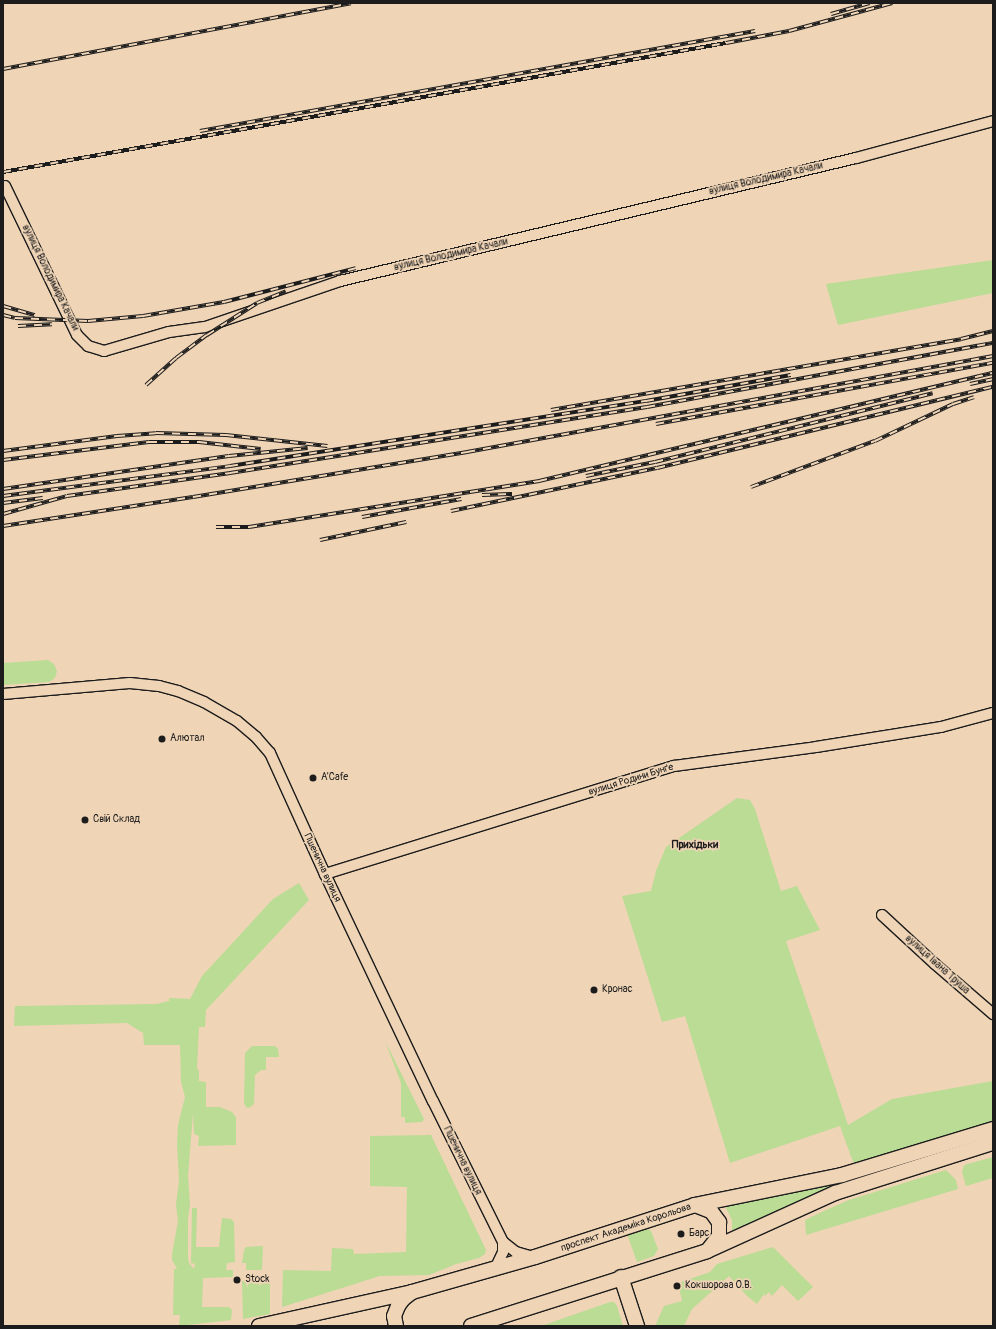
<!DOCTYPE html>
<meta charset="utf-8">
<style>
body{margin:0}
#map{position:relative;width:996px;height:1329px;overflow:hidden;background:#efd4b6;font-family:Pangolin,sans-serif}
div>[style]{position:absolute}
.green>*{inset:0;background:#badc95}
.roads{filter:drop-shadow(1px 0 #1c1c1c) drop-shadow(-1px 0 #1c1c1c) drop-shadow(0 1px #1c1c1c) drop-shadow(0 -1px #1c1c1c)}
.street>*{height:10px;margin:-5px;padding:0 5px;transform-origin:5px;border-radius:5px;background:#efd4b6}
.secondary>*{height:14px;margin:-7px;padding:0 7px;transform-origin:7px;border-radius:7px;background:#efd4b6}
.rail>*{height:4px;margin-top:-2px;transform-origin:0;background:repeating-linear-gradient(90deg,#efd4b6 0 8px,#1c1c1c 0 16px);box-sizing:border-box;border-block:1px solid #1c1c1c}
.dots>*{width:11px;height:11px;translate:-50% -50%;box-sizing:border-box;border:2px solid #efd4b6;border-radius:50%}
span{translate:-50% -50%;white-space:nowrap;text-align:center;line-height:1.15;-webkit-text-stroke:3.5px #efd4b6;paint-order:stroke}
.street-label{font-size:10px;color:#1c1c1c}
.poi-label{font-size:10px;color:#1c1c1c}
.left{translate:0 -50%;text-align:left}
.neighbourhood-label{font-size:11px;color:#1c1c1c;font-weight:700}
.frame{position:absolute;inset:0;border:4px solid #1c1c1c;pointer-events:none}
</style>
<div id="map">
<div class="green">
<div style="clip-path:polygon(993px 260px,993px 293px,838px 325px,826px 284px)"></div>
<div style="clip-path:polygon(48px 660px,54px 664px,57px 671px,55px 678px,49px 682px,3px 685px,3px 663px)"></div>
<div style="clip-path:polygon(737px 798px,750px 800px,755px 809px,781px 891px,797px 886px,820px 930px,786px 941px,848px 1125px,892px 1099px,993px 1081px,993px 1122px,859px 1164px,853px 1162px,840px 1126px,730px 1163px,685px 1016px,662px 1022px,622px 896px,651px 891px,656px 871px,666px 847px)"></div>
<div style="clip-path:polygon(299px 883px,309px 900px,206px 1010px,205px 1027px,199px 1027px,197px 1068px,199px 1071px,199px 1081px,206px 1082px,206px 1107px,220px 1107px,232px 1112px,236px 1117px,236px 1145px,198px 1146px,199px 1136px,194px 1134px,193px 1113px,188px 1176px,190px 1204px,188px 1219px,188px 1257px,189px 1263px,194px 1269px,195px 1264px,191px 1263px,192px 1208px,197px 1208px,196px 1247px,219px 1247px,222px 1218px,231px 1219px,234px 1222px,235px 1262px,227px 1263px,226px 1270px,233px 1270px,233px 1277px,203px 1278px,202px 1307px,229px 1307px,232px 1310px,231px 1320px,179px 1326px,180px 1315px,173px 1315px,174px 1269px,177px 1269px,172px 1260px,172px 1254px,178px 1221px,176px 1205px,179px 1180px,177px 1145px,178px 1125px,185px 1097px,181px 1082px,180px 1045px,144px 1045px,143px 1033px,127px 1023px,14px 1026px,15px 1006px,157px 1004px,169px 1001px,169px 998px,190px 999px,202px 976px,273px 899px)"></div>
<div style="clip-path:polygon(385px 1041px,424px 1119px,422px 1122px,405px 1123px,405px 1117px,401px 1117px,401px 1083px)"></div>
<div style="clip-path:polygon(252px 1046px,275px 1046px,278px 1049px,279px 1057px,266px 1057px,266px 1070px,261px 1070px,255px 1075px,254px 1104px,249px 1108px,246px 1107px,244px 1103px,245px 1053px)"></div>
<div style="clip-path:polygon(431px 1135px,486px 1250px,485px 1254px,479px 1258px,456px 1264px,429px 1275px,380px 1276px,282px 1307px,283px 1270px,331px 1271px,332px 1248px,353px 1249px,354px 1254px,406px 1252px,407px 1187px,370px 1186px,370px 1136px)"></div>
<div style="clip-path:polygon(993px 1157px,993px 1178px,966px 1186px,962px 1172px,964px 1165px)"></div>
<div style="clip-path:polygon(946px 1170px,956px 1180px,958px 1189px,806px 1235px,805px 1220px,826px 1210px,849px 1200px)"></div>
<div style="clip-path:polygon(830px 1185px,831px 1186px,830px 1188px,733px 1232px,732px 1231px,732px 1220px,725px 1206px,727px 1203px)"></div>
<div style="clip-path:polygon(646px 1228px,651px 1231px,658px 1249px,654px 1256px,637px 1262px,627px 1234px)"></div>
<div style="clip-path:polygon(263px 1246px,262px 1270px,246px 1270px,246px 1263px,242px 1263px,244px 1250px,246px 1247px)"></div>
<div style="clip-path:polygon(773px 1247px,813px 1287px,798px 1301px,782px 1285px,772px 1296px,769px 1292px,765px 1296px,764px 1294px,757px 1304px,747px 1296px,729px 1276px,692px 1309px,684px 1326px,655px 1326px,664px 1306px,682px 1301px,678px 1283px,710px 1272px,717px 1264px)"></div>
<div style="clip-path:polygon(242px 1281px,270px 1281px,270px 1314px,243px 1319px)"></div>
<div style="clip-path:polygon(610px 1302px,614px 1302px,617px 1306px,623px 1326px,541px 1326px)"></div>
</div>
<div class="roads">
<div class="street">
<div style="left:5px;top:186px;width:165px;rotate:64.2deg"></div>
<div style="left:77px;top:335px;width:16px;rotate:45deg"></div>
<div style="left:88px;top:346px;width:17px;rotate:17deg"></div>
<div style="left:104px;top:351px;width:68px;rotate:-16.3deg"></div>
<div style="left:169px;top:332px;width:36px;rotate:-8deg"></div>
<div style="left:205px;top:327px;width:143px;rotate:-18.8deg"></div>
<div style="left:340px;top:281px;width:530px;rotate:-13.41deg"></div>
<div style="left:856px;top:158px;width:142px;rotate:-15.1deg"></div>
<div style="left:3px;top:694px;width:127px;rotate:-5deg"></div>
<div style="left:130px;top:683px;width:29px;rotate:6deg"></div>
<div style="left:159px;top:686px;width:20px;rotate:15deg"></div>
<div style="left:178px;top:691px;width:28px;rotate:23deg"></div>
<div style="left:204px;top:702px;width:38px;rotate:30deg"></div>
<div style="left:237px;top:721px;width:25px;rotate:40deg"></div>
<div style="left:256px;top:737px;width:21px;rotate:49deg"></div>
<div style="left:270px;top:753px;width:133px;rotate:65.6deg"></div>
<div style="left:325px;top:874px;width:251px;rotate:64.6deg"></div>
<div style="left:433px;top:1101px;width:157px;rotate:63.6deg"></div>
<div style="left:503px;top:1242px;width:10px;rotate:90deg"></div>
<div style="left:503px;top:1252px;width:19px;rotate:115deg"></div>
<div style="left:325px;top:874px;width:365px;rotate:-17.2deg"></div>
<div style="left:674px;top:766px;width:143px;rotate:-7.6deg"></div>
<div style="left:816px;top:747px;width:127px;rotate:-9.1deg"></div>
<div style="left:941px;top:727px;width:54px;rotate:-15.1deg"></div>
<div style="left:882px;top:915px;width:72px;rotate:42.8deg"></div>
<div style="left:935px;top:964px;width:77px;rotate:40.8deg"></div>
<div style="left:503px;top:1242px;width:16px;rotate:38deg"></div>
<div style="left:516px;top:1252px;width:18px;rotate:16deg"></div>
</div>
<div class="secondary">
<div style="left:695px;top:1205px;width:17px;rotate:21deg"></div>
<div style="left:711px;top:1211px;width:14px;rotate:54deg"></div>
<div style="left:719px;top:1222px;width:14px;rotate:90deg"></div>
<div style="left:719px;top:1236px;width:16px;rotate:128deg"></div>
<div style="left:621px;top:1277px;width:52px;rotate:71.9deg"></div>
<div style="left:259px;top:1326px;width:157px;rotate:-12.5deg"></div>
<div style="left:412px;top:1292px;width:128px;rotate:-15.9deg"></div>
<div style="left:535px;top:1257px;width:168px;rotate:-18deg"></div>
<div style="left:695px;top:1205px;width:150px;rotate:-11.5deg"></div>
<div style="left:842px;top:1175px;width:158px;rotate:-16.9deg"></div>
<div style="left:396px;top:1326px;width:10px;rotate:-101deg"></div>
<div style="left:394px;top:1316px;width:11px;rotate:-68deg"></div>
<div style="left:398px;top:1306px;width:9px;rotate:-54deg"></div>
<div style="left:403px;top:1299px;width:11px;rotate:-38deg"></div>
<div style="left:471px;top:1326px;width:248px;rotate:-17.6deg"></div>
<div style="left:707px;top:1251px;width:141px;rotate:-24.4deg"></div>
<div style="left:835px;top:1193px;width:166px;rotate:-17.6deg"></div>
</div>
</div>
<div class="rail">
<div style="left:831px;top:14px;width:40px;rotate:-16deg"></div>
<div style="left:3px;top:69px;width:354px;rotate:-10.7deg"></div>
<div style="left:200px;top:131px;width:564px;rotate:-10.21deg"></div>
<div style="left:3px;top:172px;width:734px;rotate:-10.12deg"></div>
<div style="left:726px;top:43px;width:64px;rotate:-10.8deg"></div>
<div style="left:789px;top:31px;width:107px;rotate:-15.2deg"></div>
<div style="left:3px;top:306px;width:33px;rotate:16deg"></div>
<div style="left:3px;top:315px;width:12px;rotate:14deg"></div>
<div style="left:15px;top:318px;width:73px;rotate:2.4deg"></div>
<div style="left:88px;top:321px;width:55px;rotate:-5.2deg"></div>
<div style="left:143px;top:316px;width:82px;rotate:-9.8deg"></div>
<div style="left:224px;top:302px;width:136px;rotate:-14.4deg"></div>
<div style="left:18px;top:326px;width:34px;rotate:-3deg"></div>
<div style="left:970px;top:384px;width:24px;rotate:-12deg"></div>
<div style="left:146px;top:385px;width:40px;rotate:-42deg"></div>
<div style="left:176px;top:358px;width:39px;rotate:-37deg"></div>
<div style="left:207px;top:335px;width:59px;rotate:-32.6deg"></div>
<div style="left:257px;top:303px;width:31px;rotate:-22deg"></div>
<div style="left:551px;top:410px;width:416px;rotate:-9.8deg"></div>
<div style="left:961px;top:339px;width:33px;rotate:-14deg"></div>
<div style="left:656px;top:424px;width:342px;rotate:-10.3deg"></div>
<div style="left:3px;top:451px;width:115px;rotate:-7.5deg"></div>
<div style="left:117px;top:436px;width:39px;rotate:-4deg"></div>
<div style="left:156px;top:433px;width:70px;rotate:1.6deg"></div>
<div style="left:226px;top:435px;width:102px;rotate:6.2deg"></div>
<div style="left:3px;top:460px;width:147px;rotate:-7deg"></div>
<div style="left:149px;top:442px;width:50px"></div>
<div style="left:199px;top:442px;width:62px;rotate:6.4deg"></div>
<div style="left:586px;top:476px;width:70px;rotate:-11.5deg"></div>
<div style="left:655px;top:462px;width:286px;rotate:-13.9deg"></div>
<div style="left:751px;top:487px;width:132px;rotate:-20.4deg"></div>
<div style="left:875px;top:441px;width:86px;rotate:-25.4deg"></div>
<div style="left:953px;top:404px;width:22px;rotate:-18deg"></div>
<div style="left:3px;top:489px;width:228px;rotate:-8.3deg"></div>
<div style="left:229px;top:456px;width:79px;rotate:-5.8deg"></div>
<div style="left:482px;top:495px;width:30px;rotate:-2deg"></div>
<div style="left:3px;top:496px;width:229px;rotate:-7.5deg"></div>
<div style="left:230px;top:466px;width:421px;rotate:-8.9deg"></div>
<div style="left:646px;top:401px;width:147px;rotate:-10.2deg"></div>
<div style="left:3px;top:503px;width:40px;rotate:-7.1deg"></div>
<div style="left:451px;top:511px;width:210px;rotate:-11.8deg"></div>
<div style="left:657px;top:468px;width:346px;rotate:-13.6deg"></div>
<div style="left:3px;top:514px;width:66px;rotate:-15.7deg"></div>
<div style="left:67px;top:496px;width:165px;rotate:-8deg"></div>
<div style="left:230px;top:473px;width:422px;rotate:-9deg"></div>
<div style="left:647px;top:407px;width:352px;rotate:-10.5deg"></div>
<div style="left:362px;top:517px;width:101px;rotate:-10.3deg"></div>
<div style="left:3px;top:526px;width:192px;rotate:-8.7deg"></div>
<div style="left:193px;top:497px;width:278px;rotate:-9.3deg"></div>
<div style="left:467px;top:452px;width:535px;rotate:-10.34deg"></div>
<div style="left:216px;top:527px;width:33px"></div>
<div style="left:249px;top:527px;width:294px;rotate:-9deg"></div>
<div style="left:539px;top:481px;width:467px;rotate:-13.4deg"></div>
<div style="left:320px;top:540px;width:88px;rotate:-11.8deg"></div>
</div>
<div class="dots">
<div style="left:162px;top:739px;background:#1c1c1c"></div>
<div style="left:313px;top:778px;background:#1c1c1c"></div>
<div style="left:85px;top:820px;background:#1c1c1c"></div>
<div style="left:594px;top:990px;background:#1c1c1c"></div>
<div style="left:681px;top:1234px;background:#1c1c1c"></div>
<div style="left:237px;top:1280px;background:#1c1c1c"></div>
<div style="left:677px;top:1286px;background:#1c1c1c"></div>
</div>
<div class="street-label">
<span style="left:766px;top:179px;rotate:-13deg">вулиця Володимира Качали</span>
<span style="left:451px;top:255px;rotate:-13deg">вулиця Володимира Качали</span>
<span style="left:50px;top:278px;rotate:64deg">вулиця Володимира Качали</span>
<span style="left:631px;top:780px;rotate:-17deg">вулиця Родини Бунґе</span>
<span style="left:322px;top:868px;rotate:65deg">Пшенична вулиця</span>
<span style="left:937px;top:965px;rotate:42deg">вулиця Івана Труша</span>
<span style="left:462px;top:1161px;rotate:64deg">Пшенична вулиця</span>
<span style="left:626px;top:1228px;rotate:-18deg">проспект Академіка Корольова</span>
</div>
<div class="poi-label">
<span class="left" style="left:170px;top:739px">Алютал</span>
<span class="left" style="left:321px;top:778px">A’Cafe</span>
<span class="left" style="left:93px;top:820px">Свій Склад</span>
<span class="left" style="left:602px;top:990px">Кронас</span>
<span class="left" style="left:689px;top:1234px">Барс</span>
<span class="left" style="left:245px;top:1280px">Stock</span>
<span class="left" style="left:685px;top:1286px">Кокшорова О.В.</span>
</div>
<div class="neighbourhood-label">
<span style="left:695px;top:845px">Прихідьки</span>
</div>
<div class="frame"></div>
</div>
